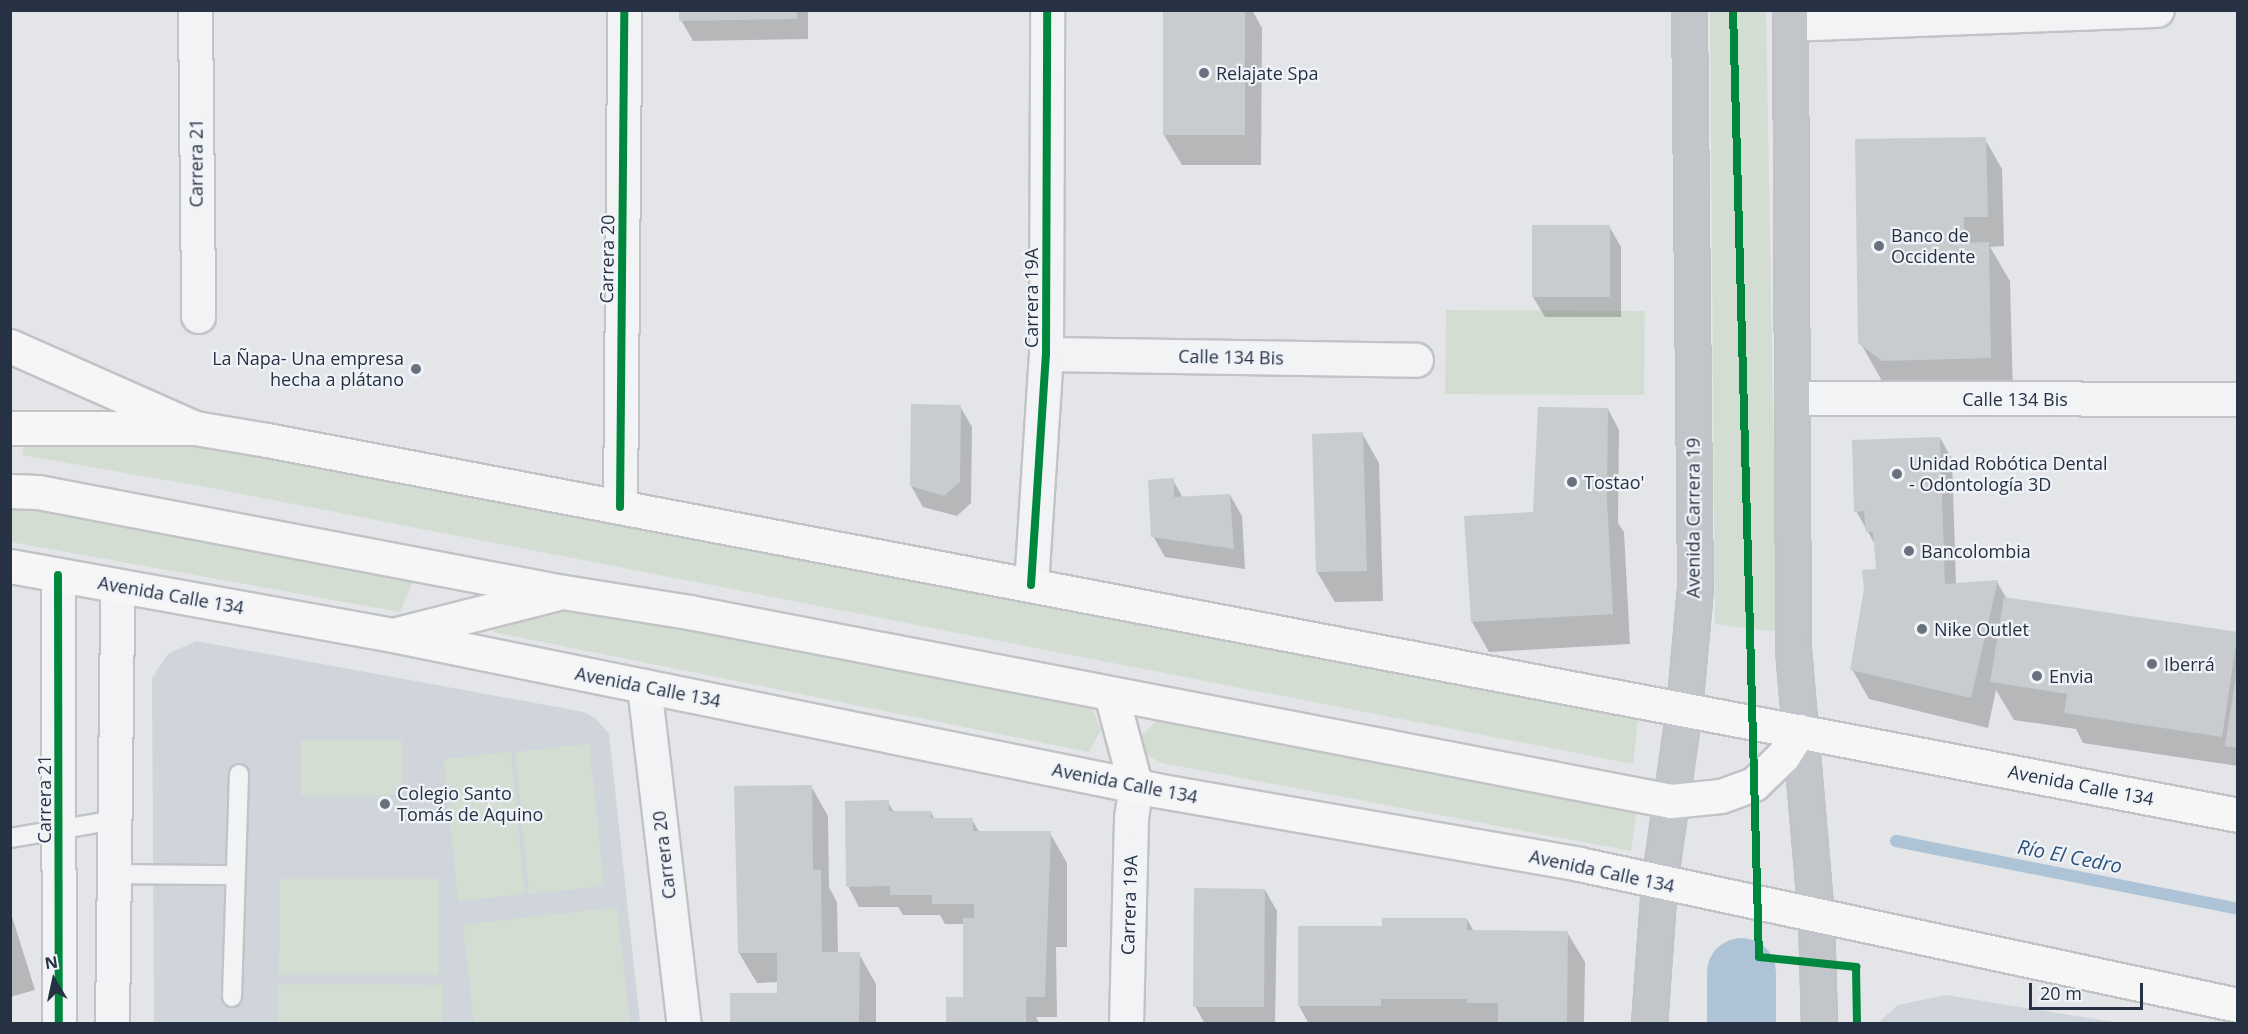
<!DOCTYPE html>
<meta charset="utf-8">
<style>
body{margin:0}
#map{position:relative;width:2248px;height:1034px;overflow:hidden;background:#e3e5e8;font-family:"Open Sans",sans-serif}
div>[style]{position:absolute}
.built>*{inset:0;background:#d0d5dc}
.green>*{inset:0;background:#d3ddd2}
.shadow>*{inset:0;background:#0003}
.stream>*{height:12px;margin:-6px;padding:0 6px;transform-origin:6px;border-radius:6px;background:#aec3d6}
.river>*{height:69px;margin:-34.5px;padding:0 34.5px;transform-origin:34.5px;border-radius:34.5px;background:#aec3d6}
.building>*{inset:0;background:#c8cccf}
.roads{filter:drop-shadow(2px 0 #c1c3c6) drop-shadow(-2px 0 #c1c3c6) drop-shadow(0 2px #c1c3c6) drop-shadow(0 -2px #c1c3c6)}
.lane>*{height:18px;margin:-9px;padding:0 9px;transform-origin:9px;border-radius:9px;background:#f2f3f4}
.street>*{height:33px;margin:-16.5px;padding:0 16.5px;transform-origin:16.5px;border-radius:16.5px;background:#f2f3f4}
.secondary>*{height:33px;margin:-16.5px;padding:0 16.5px;transform-origin:16.5px;border-radius:16.5px;background:#c2c6ca}
.primary>*{height:33px;margin:-16.5px;padding:0 16.5px;transform-origin:16.5px;border-radius:16.5px;background:#f6f6f7}
.highway>*{height:33px;margin:-16.5px;padding:0 16.5px;transform-origin:16.5px;border-radius:16.5px;background:#f6f6f7}
.cycleway>*{height:8px;margin:-4px;padding:0 4px;transform-origin:4px;border-radius:4px;background:#00873e}
.dots>*{width:16px;height:16px;translate:-50% -50%;box-sizing:border-box;border:3px solid #f0f3f8;border-radius:50%}
span{translate:-50% -50%;white-space:nowrap;text-align:center;line-height:1.15;-webkit-text-stroke:4.5px #f0f3f8;paint-order:stroke}
.poi-label{font-size:18px;color:#263244}
.left{translate:0 -50%;text-align:left}
.right{translate:-100% -50%;text-align:right}
.street-label{font-size:18px;color:#263244}
.water-label{font-size:20px;color:#2c537d;font-style:italic}
.frame{position:absolute;inset:0;border:12px solid #263244;pointer-events:none}
.north{position:absolute;left:24px;top:950px;width:60px;height:60px;-webkit-text-stroke:4px #f0f3f8;paint-order:stroke;rotate:351deg;font-size:16px;font-weight:700;line-height:24px;text-align:center;color:#263244}
.north::after{content:'';display:block;margin:auto;width:21px;height:27px;background:#263244;clip-path:polygon(50% 0,100% 100%,50% 72%,0 100%)}
.scale{position:absolute;left:2029px;top:983px;width:114px;height:27px;box-sizing:border-box;border:3px solid #263244;border-top:0;padding-left:8px;font-size:18px;line-height:21px;white-space:nowrap;color:#263244;-webkit-text-stroke:4px #f0f3f8;paint-order:stroke}
</style>
<div id="map">
<div class="built">
<div style="clip-path:polygon(196px 641px,584px 712px,596px 719px,609px 734px,640px 1023px,154px 1023px,152px 678px,168px 654px)"></div>
<div style="clip-path:polygon(1946px 995px,2026px 1008px,2120px 1023px,1878px 1023px,1898px 1005px)"></div>
</div>
<div class="green">
<div style="clip-path:polygon(1710px 11px,1766px 11px,1777px 632px,1715px 624px)"></div>
<div style="clip-path:polygon(1446px 310px,1645px 311px,1644px 395px,1445px 394px)"></div>
<div style="clip-path:polygon(26px 438px,105px 438px,199px 445px,1639px 712px,1633px 764px,206px 487px,22px 455px)"></div>
<div style="clip-path:polygon(10px 500px,387px 568px,413px 581px,400px 612px,11px 542px)"></div>
<div style="clip-path:polygon(562px 602px,1092px 707px,1101px 730px,1089px 752px,493px 632px,510px 610px)"></div>
<div style="clip-path:polygon(1193px 721px,1636px 814px,1631px 851px,1162px 763px,1138px 751px,1143px 734px,1155px 722px)"></div>
<div style="clip-path:polygon(301px 740px,402px 740px,402px 795px,301px 795px)"></div>
<div style="clip-path:polygon(589px 744px,604px 886px,529px 894px,515px 752px)"></div>
<div style="clip-path:polygon(511px 752px,525px 894px,458px 901px,444px 759px)"></div>
<div style="clip-path:polygon(280px 879px,439px 879px,439px 975px,279px 975px)"></div>
<div style="clip-path:polygon(617px 907px,630px 1023px,474px 1023px,463px 925px)"></div>
<div style="clip-path:polygon(278px 984px,443px 985px,442px 1023px,278px 1023px)"></div>
</div>
<div class="shadow">
<div style="clip-path:polygon(681px 10px,808px 10px,808px 39px,693px 41px,681px 20px)"></div>
<div style="clip-path:polygon(1165px 10px,1252px 10px,1262px 28px,1261px 165px,1182px 165px,1164px 135px)"></div>
<div style="clip-path:polygon(1985px 139px,2002px 169px,2004px 246px,1990px 247px,2010px 281px,2013px 396px,1905px 398px,1882px 381px,1860px 342px)"></div>
<div style="clip-path:polygon(1609px 226px,1621px 247px,1621px 317px,1545px 317px,1533px 297px)"></div>
<div style="clip-path:polygon(960px 406px,972px 427px,971px 503px,957px 516px,923px 507px,911px 486px)"></div>
<div style="clip-path:polygon(1608px 409px,1619px 430px,1618px 523px,1624px 532px,1630px 644px,1489px 652px,1472px 622px)"></div>
<div style="clip-path:polygon(1362px 433px,1379px 463px,1383px 601px,1335px 602px,1317px 572px)"></div>
<div style="clip-path:polygon(1940px 438px,1952px 459px,1956px 585px,1997px 582px,2007px 599px,2238px 634px,2238px 766px,2083px 743px,2076px 729px,2014px 720px,1996px 690px,1988px 728px,1869px 699px,1852px 669px,1877px 570px,1876px 546px,1856px 511px)"></div>
<div style="clip-path:polygon(1173px 480px,1183px 498px,1230px 495px,1242px 516px,1245px 569px,1165px 557px,1153px 536px)"></div>
<div style="clip-path:polygon(811px 786px,828px 816px,829px 887px,837px 902px,838px 954px,859px 954px,876px 984px,876px 1024px,732px 1024px,778px 994px,778px 982px,757px 983px,739px 953px)"></div>
<div style="clip-path:polygon(888px 802px,894px 812px,931px 812px,935px 820px,972px 820px,980px 833px,1050px 833px,1067px 863px,1067px 947px,1056px 947px,1057px 1017px,1036px 1017px,1040px 1024px,947px 1024px,966px 999px,965px 924px,945px 924px,940px 915px,903px 915px,898px 907px,859px 907px,848px 886px)"></div>
<div style="clip-path:polygon(1265px 890px,1277px 911px,1275px 1024px,1205px 1024px,1195px 1006px)"></div>
<div style="clip-path:polygon(10px 910px,35px 990px,10px 997px)"></div>
<div style="clip-path:polygon(1467px 919px,1474px 932px,1567px 932px,1585px 962px,1584px 1024px,1309px 1024px,1299px 1006px,1383px 927px)"></div>
</div>
<div class="stream">
<div style="left:1896px;top:841px;width:349px;rotate:11.2deg"></div>
</div>
<div class="river">
<div style="left:1741px;top:1024px;width:52px;rotate:-90deg"></div>
</div>
<div class="building">
<div style="clip-path:polygon(679px 10px,797px 10px,797px 19px,679px 21px)"></div>
<div style="clip-path:polygon(1163px 10px,1245px 10px,1245px 135px,1163px 135px)"></div>
<div style="clip-path:polygon(1986px 137px,1988px 217px,1964px 217px,1964px 243px,1989px 242px,1991px 358px,1882px 361px,1858px 343px,1855px 139px)"></div>
<div style="clip-path:polygon(1532px 225px,1610px 225px,1610px 297px,1532px 297px)"></div>
<div style="clip-path:polygon(911px 404px,961px 405px,960px 482px,944px 496px,910px 486px)"></div>
<div style="clip-path:polygon(1538px 407px,1608px 408px,1607px 500px,1613px 614px,1471px 622px,1464px 516px,1533px 512px)"></div>
<div style="clip-path:polygon(1363px 432px,1367px 571px,1316px 572px,1312px 434px)"></div>
<div style="clip-path:polygon(1940px 437px,1945px 584px,1998px 580px,1971px 698px,1850px 670px,1864px 589px,1862px 570px,1876px 569px,1873px 532px,1866px 532px,1864px 511px,1854px 512px,1852px 440px)"></div>
<div style="clip-path:polygon(1174px 478px,1174px 497px,1230px 494px,1234px 549px,1151px 537px,1148px 480px)"></div>
<div style="clip-path:polygon(2004px 597px,2238px 632px,2222px 737px,2064px 713px,2067px 694px,1990px 682px)"></div>
<div style="clip-path:polygon(2236px 675px,2238px 675px,2238px 748px,2225px 746px)"></div>
<div style="clip-path:polygon(812px 785px,813px 870px,821px 870px,822px 952px,860px 952px,859px 1024px,730px 1024px,730px 993px,777px 993px,777px 953px,738px 953px,734px 786px)"></div>
<div style="clip-path:polygon(889px 800px,889px 811px,931px 811px,931px 818px,973px 818px,973px 831px,1051px 831px,1045px 997px,1026px 997px,1026px 1024px,946px 1024px,946px 997px,963px 997px,963px 918px,974px 918px,974px 904px,932px 904px,932px 895px,890px 895px,890px 886px,846px 887px,845px 801px)"></div>
<div style="clip-path:polygon(1194px 888px,1265px 889px,1264px 1007px,1193px 1007px)"></div>
<div style="clip-path:polygon(1382px 918px,1467px 918px,1467px 930px,1568px 931px,1567px 1024px,1498px 1024px,1498px 1003px,1467px 1003px,1467px 999px,1381px 999px,1381px 1006px,1298px 1006px,1298px 926px,1382px 926px)"></div>
</div>
<div class="roads">
<div class="lane">
<div style="left:10px;top:838px;width:107px;rotate:-9.7deg"></div>
<div style="left:114px;top:874px;width:121px;rotate:0.5deg"></div>
<div style="left:232px;top:997px;width:223px;rotate:-88.2deg"></div>
</div>
<div class="street">
<div style="left:195px;top:10px;width:306px;rotate:89.4deg"></div>
<div style="left:1790px;top:24px;width:367px;rotate:-2.2deg"></div>
<div style="left:1046px;top:354px;width:370px;rotate:0.9deg"></div>
<div style="left:1792px;top:398px;width:446px;rotate:0.1deg"></div>
<div style="left:620px;top:507px;width:497px;rotate:-89.5deg"></div>
<div style="left:58px;top:575px;width:449px;rotate:89.9deg"></div>
<div style="left:1031px;top:585px;width:231px;rotate:-86.3deg"></div>
<div style="left:1046px;top:354px;width:344px;rotate:-89.8deg"></div>
<div style="left:644px;top:686px;width:340px;rotate:83.3deg"></div>
<div style="left:112px;top:1024px;width:438px;rotate:-89.3deg"></div>
<div style="left:1126px;top:1024px;width:207px;rotate:-88.6deg"></div>
<div style="left:1131px;top:817px;width:30px;rotate:-81deg"></div>
</div>
<div class="secondary">
<div style="left:1790px;top:10px;width:639px;rotate:89.73deg"></div>
<div style="left:1793px;top:649px;width:269px;rotate:85.1deg"></div>
<div style="left:1816px;top:917px;width:107px;rotate:88.4deg"></div>
<div style="left:1649px;top:1024px;width:141px;rotate:-85.9deg"></div>
<div style="left:1659px;top:883px;width:176px;rotate:-81.8deg"></div>
<div style="left:1684px;top:709px;width:121px;rotate:-84.8deg"></div>
<div style="left:1695px;top:588px;width:578px;rotate:-90.59deg"></div>
</div>
<div class="primary">
<div style="left:10px;top:428px;width:185px"></div>
<div style="left:195px;top:428px;width:73px;rotate:9.5deg"></div>
<div style="left:267px;top:440px;width:2006px;rotate:10.77deg"></div>
<div style="left:10px;top:491px;width:28px;rotate:2deg"></div>
<div style="left:38px;top:492px;width:534px;rotate:10.78deg"></div>
<div style="left:563px;top:592px;width:128px;rotate:9deg"></div>
<div style="left:689px;top:612px;width:1000px;rotate:10.89deg"></div>
<div style="left:1671px;top:801px;width:50px;rotate:-5.7deg"></div>
<div style="left:1721px;top:796px;width:35px;rotate:-20deg"></div>
<div style="left:1754px;top:784px;width:40px;rotate:-44deg"></div>
<div style="left:1783px;top:756px;width:30px;rotate:-57deg"></div>
<div style="left:10px;top:566px;width:389px;rotate:10.2deg"></div>
<div style="left:393px;top:635px;width:779px;rotate:11.48deg"></div>
<div style="left:1156px;top:790px;width:429px;rotate:9.9deg"></div>
<div style="left:1579px;top:864px;width:674px;rotate:12.08deg"></div>
<div style="left:401px;top:633px;width:158px;rotate:-14.3deg"></div>
<div style="left:1111px;top:694px;width:96px;rotate:75deg"></div>
</div>
<div class="highway">
<div style="left:10px;top:346px;width:202px;rotate:23.9deg"></div>
</div>
</div>
<div class="cycleway">
<div style="left:1733px;top:10px;width:947px;rotate:88.43deg"></div>
<div style="left:1759px;top:957px;width:98px;rotate:5.9deg"></div>
<div style="left:1856px;top:967px;width:57px;rotate:89deg"></div>
<div style="left:620px;top:507px;width:497px;rotate:-89.5deg"></div>
<div style="left:58px;top:575px;width:449px;rotate:89.9deg"></div>
<div style="left:1031px;top:585px;width:231px;rotate:-86.3deg"></div>
<div style="left:1046px;top:354px;width:344px;rotate:-89.8deg"></div>
</div>
<div class="dots">
<div style="left:1204px;top:73px;background:#68717d"></div>
<div style="left:1879px;top:246px;background:#68717d"></div>
<div style="left:416px;top:369px;background:#68717d"></div>
<div style="left:1897px;top:474px;background:#68717d"></div>
<div style="left:1572px;top:482px;background:#68717d"></div>
<div style="left:1909px;top:551px;background:#68717d"></div>
<div style="left:1922px;top:629px;background:#68717d"></div>
<div style="left:2152px;top:664px;background:#68717d"></div>
<div style="left:2037px;top:676px;background:#68717d"></div>
<div style="left:385px;top:804px;background:#68717d"></div>
</div>
<div class="poi-label">
<span class="left" style="left:1216px;top:73px">Relajate Spa</span>
<span class="left" style="left:1891px;top:246px">Banco de<br>Occidente</span>
<span class="right" style="left:404px;top:369px">La Ñapa- Una empresa<br>hecha a plátano</span>
<span class="left" style="left:1909px;top:474px">Unidad Robótica Dental<br>- Odontología 3D</span>
<span class="left" style="left:1584px;top:482px">Tostao'</span>
<span class="left" style="left:1921px;top:551px">Bancolombia</span>
<span class="left" style="left:1934px;top:629px">Nike Outlet</span>
<span class="left" style="left:2164px;top:664px">Iberrá</span>
<span class="left" style="left:2049px;top:676px">Envia</span>
<span class="left" style="left:397px;top:804px">Colegio Santo<br>Tomás de Aquino</span>
</div>
<div class="street-label">
<span style="left:196px;top:163px;rotate:-90deg">Carrera 21</span>
<span style="left:607px;top:259px;rotate:-89deg">Carrera 20</span>
<span style="left:1031px;top:298px;rotate:-90deg">Carrera 19A</span>
<span style="left:1231px;top:357px;rotate:1deg">Calle 134 Bis</span>
<span style="left:2015px;top:399px">Calle 134 Bis</span>
<span style="left:1693px;top:518px;rotate:-90deg">Avenida Carrera 19</span>
<span style="left:171px;top:595px;rotate:10deg">Avenida Calle 134</span>
<span style="left:648px;top:687px;rotate:11deg">Avenida Calle 134</span>
<span style="left:1125px;top:783px;rotate:11deg">Avenida Calle 134</span>
<span style="left:2081px;top:785px;rotate:11deg">Avenida Calle 134</span>
<span style="left:44px;top:799px;rotate:-90deg">Carrera 21</span>
<span style="left:664px;top:855px;rotate:-97deg">Carrera 20</span>
<span style="left:1602px;top:871px;rotate:12deg">Avenida Calle 134</span>
<span style="left:1129px;top:905px;rotate:-88deg">Carrera 19A</span>
</div>
<div class="water-label">
<span style="left:2070px;top:856px;rotate:11deg">Río El Cedro</span>
</div>
<div class="frame"></div>
<div class="north">N</div>
<div class="scale">20 m</div>
</div>
